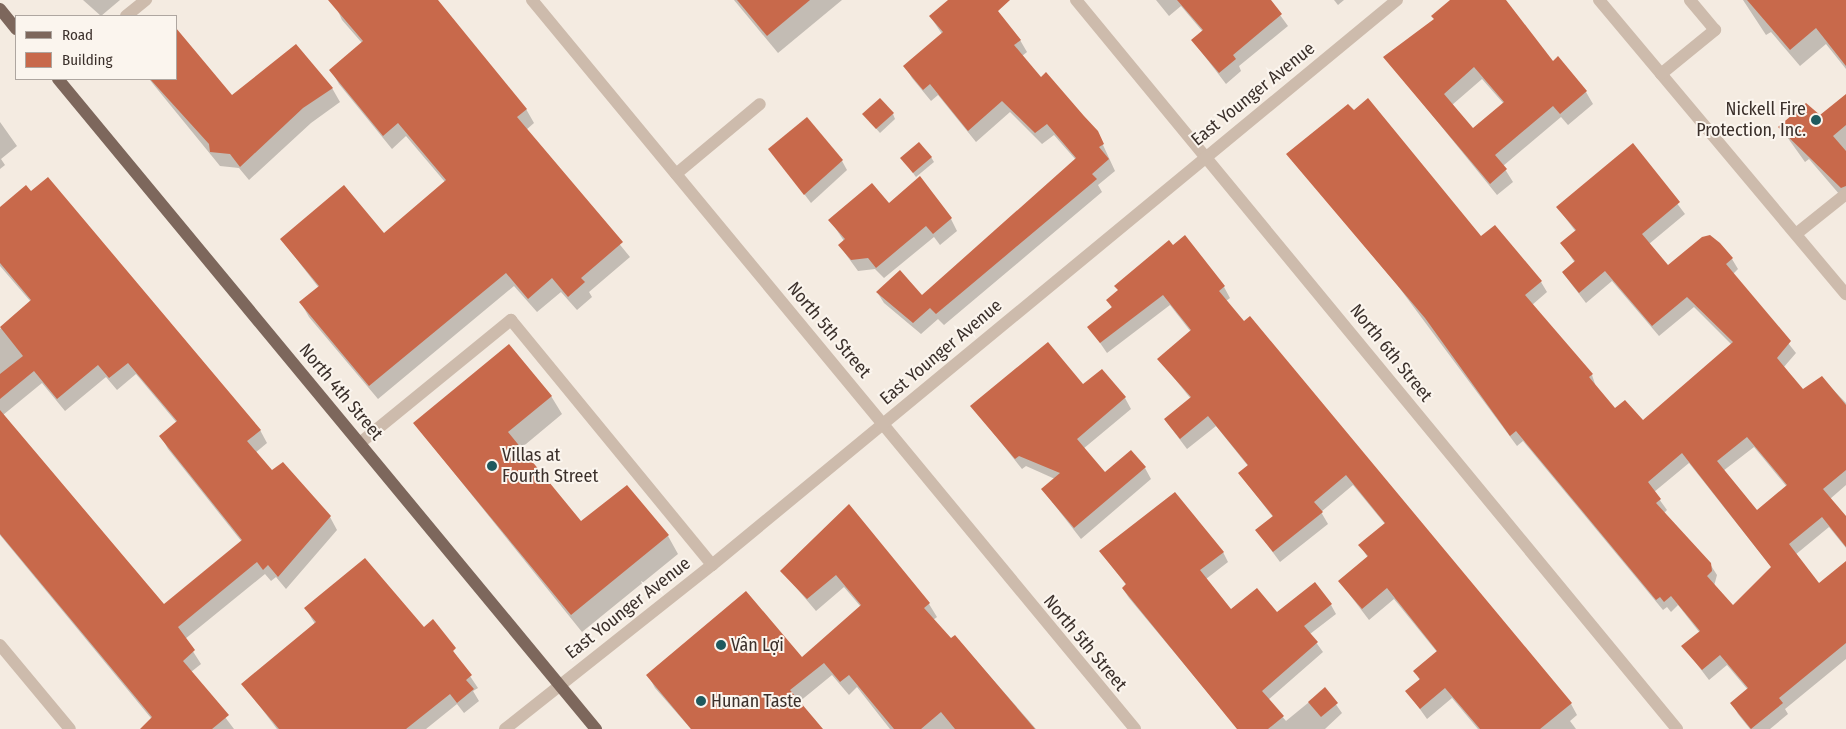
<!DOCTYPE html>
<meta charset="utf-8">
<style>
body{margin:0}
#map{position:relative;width:1846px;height:729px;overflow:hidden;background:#f4ebe1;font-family:"Fira Sans Condensed",sans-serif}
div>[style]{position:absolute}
.shadow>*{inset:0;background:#0003}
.building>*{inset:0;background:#c8694b}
.minor>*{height:12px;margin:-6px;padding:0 6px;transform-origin:6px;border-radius:6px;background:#cdbbac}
.major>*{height:12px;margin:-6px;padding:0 6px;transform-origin:6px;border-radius:6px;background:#7d675c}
.dots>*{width:14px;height:14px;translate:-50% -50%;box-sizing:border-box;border:2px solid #fbf5ee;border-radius:50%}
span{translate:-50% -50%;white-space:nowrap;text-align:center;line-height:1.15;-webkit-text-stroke:4px #fbf5ee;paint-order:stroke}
.street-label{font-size:18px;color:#3b302b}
.poi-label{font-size:18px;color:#3b302b}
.right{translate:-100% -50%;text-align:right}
.left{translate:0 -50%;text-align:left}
.legend{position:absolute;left:15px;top:15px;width:162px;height:65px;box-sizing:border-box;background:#fbf5ee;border:1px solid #aea6a0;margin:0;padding:6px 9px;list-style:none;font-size:15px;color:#3b302b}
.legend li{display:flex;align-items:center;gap:10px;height:25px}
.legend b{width:25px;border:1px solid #aea6a0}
</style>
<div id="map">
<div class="shadow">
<div style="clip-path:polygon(83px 0,120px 0,101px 16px)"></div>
<div style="clip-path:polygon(333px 0,436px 0,526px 109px,534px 123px,526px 130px,630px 257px,589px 292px,592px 297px,577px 310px,561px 292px,537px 312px,514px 286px,378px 399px,309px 317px,301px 303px,319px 288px,281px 239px,384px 235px,445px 182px,406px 136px,392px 149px,339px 84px,331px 70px,362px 43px,342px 20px)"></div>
<div style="clip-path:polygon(734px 0,842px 0,778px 53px)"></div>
<div style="clip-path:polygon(950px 0,987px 0,1020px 40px,1027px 52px,1022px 56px,1040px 79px,1097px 132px,1115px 171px,1098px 185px,1102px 192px,944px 325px,938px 319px,921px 334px,884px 303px,877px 292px,922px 297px,1076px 160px,1054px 135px,1042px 144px,1010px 112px,976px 142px,938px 95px,931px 101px,912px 78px,905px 66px,942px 34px,930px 16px)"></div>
<div style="clip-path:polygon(1156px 0,1269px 0,1288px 26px,1239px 66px,1241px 71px,1226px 84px,1193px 41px,1203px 32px,1181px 6px,1169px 16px)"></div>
<div style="clip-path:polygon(1334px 0,1344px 0,1338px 5px)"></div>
<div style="clip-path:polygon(evenodd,1452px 0,1505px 0,1553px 63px,1586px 92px,1593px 104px,1568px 125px,1561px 117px,1503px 166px,1513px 182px,1497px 195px,1385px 57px,1435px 20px,1452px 0,1482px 79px,1504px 104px,1473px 130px,1452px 105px,1482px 79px)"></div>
<div style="clip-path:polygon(1743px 0,1846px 0,1846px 69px,1826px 44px,1800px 66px,1771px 32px,1766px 35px)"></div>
<div style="clip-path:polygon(149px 79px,176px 79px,232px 96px,332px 88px,340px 102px,311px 123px,249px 180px,239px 168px,220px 166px)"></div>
<div style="clip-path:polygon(1846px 95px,1846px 202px,1809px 159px,1805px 162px,1780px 127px,1820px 117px)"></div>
<div style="clip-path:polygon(893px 114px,895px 119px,880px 133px,867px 118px)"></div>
<div style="clip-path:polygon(0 122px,17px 146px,1px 159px,5px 165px,0 169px)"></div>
<div style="clip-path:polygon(evenodd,1633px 145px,1685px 214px,1649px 244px,1668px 267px,1732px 259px,1738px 269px,1733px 274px,1796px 353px,1783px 368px,1803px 391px,1822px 378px,1846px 403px,1846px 485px,1830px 499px,1846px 518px,1846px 548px,1829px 527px,1795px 555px,1819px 585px,1846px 563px,1846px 659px,1785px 709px,1788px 714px,1770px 729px,1750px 729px,1738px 714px,1732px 703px,1748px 690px,1727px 665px,1709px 680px,1683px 646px,1700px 633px,1678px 605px,1671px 612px,1667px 607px,1663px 610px,1523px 441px,1517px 446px,1398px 286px,1288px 154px,1481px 238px,1541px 282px,1547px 292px,1532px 305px,1592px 375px,1596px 387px,1615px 410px,1642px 422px,1732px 345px,1694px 307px,1659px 336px,1612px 281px,1586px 303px,1563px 273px,1575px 263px,1562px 243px,1576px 232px,1558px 208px,1633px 145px,1754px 447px,1787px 487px,1757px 511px,1723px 471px,1754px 447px,1633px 145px,1689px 463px,1772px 568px,1733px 607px,1714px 586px,1717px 575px,1710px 564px,1664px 513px,1667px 510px,1654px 492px,1689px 463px)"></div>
<div style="clip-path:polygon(770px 149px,842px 161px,847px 170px,811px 203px)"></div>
<div style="clip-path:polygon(931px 157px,934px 162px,916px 177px,902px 158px)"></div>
<div style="clip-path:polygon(888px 204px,951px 219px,957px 231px,940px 245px,934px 237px,884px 278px,875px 269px,858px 271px,839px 245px,844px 241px,830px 220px)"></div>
<div style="clip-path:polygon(evenodd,0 208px,260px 430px,267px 443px,255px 453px,272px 472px,330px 517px,337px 530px,286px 589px,276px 577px,271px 581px,265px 574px,185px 639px,201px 664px,191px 672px,234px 729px,160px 729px,0 535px,0 329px,31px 302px,0 266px,0 208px,136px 374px,177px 423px,161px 436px,168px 449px,242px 542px,164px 605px,3px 415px,42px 383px,65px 411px,106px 377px,117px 390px,136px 374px)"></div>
<div style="clip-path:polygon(1224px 287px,1230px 298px,1226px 301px,1244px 323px,1250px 318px,1571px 704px,1577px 715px,1570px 721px,1576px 729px,1478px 729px,1452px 698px,1427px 719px,1407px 691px,1420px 681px,1415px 671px,1437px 652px,1394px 599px,1369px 620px,1340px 582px,1368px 558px,1360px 545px,1385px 524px,1353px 485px,1321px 512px,1328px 524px,1280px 562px,1257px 531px,1273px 517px,1239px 473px,1248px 466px,1216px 426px,1187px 449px,1165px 420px,1191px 399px,1159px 359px,1191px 332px,1170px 305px,1107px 353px,1089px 327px,1112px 308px,1108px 301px)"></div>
<div style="clip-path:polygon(1083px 386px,1125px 398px,1131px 409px,1083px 449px,1105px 474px,1145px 468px,1151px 479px,1081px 539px,1042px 489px,1055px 479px,1026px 466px,1022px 469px,972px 406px)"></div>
<div style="clip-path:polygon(551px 396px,562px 414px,520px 449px,581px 523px,668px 536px,678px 554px,582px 632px,414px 423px)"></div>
<div style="clip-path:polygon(849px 505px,929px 604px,937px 617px,933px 620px,951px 639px,955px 636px,1036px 729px,890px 729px,857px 687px,849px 695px,832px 675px,799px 702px,822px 729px,691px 729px,655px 688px,648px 675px,802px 659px,861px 607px,844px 587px,816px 611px,782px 571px)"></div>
<div style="clip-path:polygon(1100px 551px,1223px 552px,1228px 562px,1206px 579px,1231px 611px,1277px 614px,1331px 605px,1336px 614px,1310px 634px,1323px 652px,1268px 700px,1286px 721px,1325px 689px,1342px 713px,1325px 729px,1238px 729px,1129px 598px,1123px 589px,1127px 586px)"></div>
<div style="clip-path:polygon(306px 609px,424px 628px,433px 621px,478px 688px,473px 691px,479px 701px,464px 713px,457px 704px,426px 729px,277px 729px,243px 684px,315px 624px)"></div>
</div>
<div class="building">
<div style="clip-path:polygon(328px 0,438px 0,527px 109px,517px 117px,623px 242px,581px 278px,585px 282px,568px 297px,552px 278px,528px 299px,506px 273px,369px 386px,299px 302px,319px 286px,280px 239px,344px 185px,384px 233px,446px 180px,398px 123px,383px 136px,329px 70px,363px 41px)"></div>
<div style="clip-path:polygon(737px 0,810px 0,767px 36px)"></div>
<div style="clip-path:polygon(948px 0,1010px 0,998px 11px,1021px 40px,1014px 45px,1041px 77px,1046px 72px,1084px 116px,1098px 131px,1104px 144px,1099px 147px,1109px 159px,1092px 174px,1097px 179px,966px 289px,936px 314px,930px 308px,913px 323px,876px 292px,900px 270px,922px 295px,1076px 158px,1047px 124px,1035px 133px,1002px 101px,968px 131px,930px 84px,923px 90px,903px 66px,943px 32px,929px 16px)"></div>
<div style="clip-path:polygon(1177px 0,1271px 0,1282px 14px,1233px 55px,1236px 59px,1219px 73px,1191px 40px,1203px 30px)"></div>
<div style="clip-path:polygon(evenodd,1450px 0,1506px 0,1553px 61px,1558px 56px,1587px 91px,1560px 114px,1553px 106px,1495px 155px,1507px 169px,1490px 184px,1383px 57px,1434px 19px,1431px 16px,1450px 0,1474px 67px,1504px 102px,1473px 128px,1444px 94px,1474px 67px)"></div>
<div style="clip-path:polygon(1747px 0,1846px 0,1846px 66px,1816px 28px,1790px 50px)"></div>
<div style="clip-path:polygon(176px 28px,232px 95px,296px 44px,333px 88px,303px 108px,240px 167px,230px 154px,210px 152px,209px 144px,150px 79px,176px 79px)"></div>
<div style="clip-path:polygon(1846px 94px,1846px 125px,1833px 136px,1846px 151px,1846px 186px,1841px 188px,1778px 127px,1806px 103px,1820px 115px)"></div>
<div style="clip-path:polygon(880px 98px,894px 113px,876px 129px,862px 114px)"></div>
<div style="clip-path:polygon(evenodd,1368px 98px,1481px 236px,1495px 225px,1542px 281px,1525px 295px,1593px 374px,1589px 377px,1615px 408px,1625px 400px,1643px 420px,1733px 342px,1687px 297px,1652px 326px,1605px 271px,1579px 293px,1562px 272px,1575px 261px,1560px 243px,1576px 230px,1556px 207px,1633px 143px,1680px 202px,1642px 234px,1668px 265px,1702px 237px,1710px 235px,1720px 243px,1733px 258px,1726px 264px,1791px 341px,1777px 358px,1803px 389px,1822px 376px,1846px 405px,1846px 470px,1823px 489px,1846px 516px,1846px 547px,1822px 517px,1789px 544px,1819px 583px,1846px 561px,1846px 643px,1779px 698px,1783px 703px,1751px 729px,1730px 703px,1748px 688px,1720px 655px,1702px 670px,1681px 646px,1700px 631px,1671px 596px,1664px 602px,1660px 597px,1656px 600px,1516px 431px,1510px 436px,1425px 318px,1286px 154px,1348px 104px,1354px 110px,1368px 98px,1747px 437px,1787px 485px,1757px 510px,1717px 461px,1747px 437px,1368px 98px,1682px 453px,1771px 567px,1733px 605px,1707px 576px,1712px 571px,1711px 563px,1656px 503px,1661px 499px,1648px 482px,1682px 453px)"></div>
<div style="clip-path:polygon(807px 117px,843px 160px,804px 195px,768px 149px)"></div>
<div style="clip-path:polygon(919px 142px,932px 157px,913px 173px,900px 158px)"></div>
<div style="clip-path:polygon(920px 176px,952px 218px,933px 234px,926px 226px,876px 268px,868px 258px,851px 260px,838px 245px,845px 239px,828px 220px,872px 183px,889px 203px)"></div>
<div style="clip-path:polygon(48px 177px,261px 430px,247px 441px,272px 470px,283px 462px,331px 516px,278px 577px,268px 565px,263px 570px,257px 562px,178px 627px,195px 650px,183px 661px,229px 715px,212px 729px,140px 729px,152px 717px,0 534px,0 410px,164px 604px,242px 540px,159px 436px,177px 421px,128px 363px,109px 378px,98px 365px,57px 399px,34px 371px,0 399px,0 374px,23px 356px,0 327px,31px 300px,0 263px,0 207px,26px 185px,31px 191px)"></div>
<div style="clip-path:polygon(1185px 235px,1225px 286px,1219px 291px,1244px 321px,1250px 316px,1572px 703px,1540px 729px,1480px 729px,1445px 688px,1420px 709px,1405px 691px,1420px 679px,1413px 671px,1437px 651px,1387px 588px,1362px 609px,1338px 581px,1368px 556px,1358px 545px,1385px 523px,1346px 475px,1314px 502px,1323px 512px,1273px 552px,1255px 530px,1273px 516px,1238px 473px,1248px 465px,1208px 416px,1180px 439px,1164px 419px,1191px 397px,1157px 359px,1191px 330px,1163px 295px,1100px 343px,1087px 327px,1112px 307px,1106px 300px,1118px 290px,1114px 286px,1169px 240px,1173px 245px)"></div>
<div style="clip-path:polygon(1048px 342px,1083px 384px,1102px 369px,1126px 397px,1077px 439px,1105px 472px,1131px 450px,1146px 467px,1074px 528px,1041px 489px,1060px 473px,1019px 456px,1015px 459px,970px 406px)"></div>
<div style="clip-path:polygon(509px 344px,552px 396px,508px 432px,581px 521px,627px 485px,669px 535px,571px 615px,413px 423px)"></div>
<div style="clip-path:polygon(1175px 492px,1224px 552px,1200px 570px,1231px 609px,1257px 588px,1277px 612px,1315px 582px,1332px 604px,1304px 626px,1318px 642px,1262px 691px,1284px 716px,1268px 729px,1237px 729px,1122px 588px,1126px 584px,1099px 551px)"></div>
<div style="clip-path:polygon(849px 504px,930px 603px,924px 608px,951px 638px,955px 635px,1035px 729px,955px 729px,941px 712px,921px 729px,894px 729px,849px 675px,840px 682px,824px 663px,790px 690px,823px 729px,691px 729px,646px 675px,746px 591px,802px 657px,861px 605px,836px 575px,807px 599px,780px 571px)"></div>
<div style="clip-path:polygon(365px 558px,424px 627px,433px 619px,456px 648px,453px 651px,472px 675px,466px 680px,474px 689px,457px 703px,450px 694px,406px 729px,279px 729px,241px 684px,316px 622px,304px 608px)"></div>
<div style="clip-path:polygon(1325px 687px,1338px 703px,1321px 717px,1308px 702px)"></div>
</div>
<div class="minor">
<div style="left:532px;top:0;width:946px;rotate:50.4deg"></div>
<div style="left:1076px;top:0;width:945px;rotate:50.5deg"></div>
<div style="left:1599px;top:0;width:384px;rotate:50deg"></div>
<div style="left:126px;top:16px;width:26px;rotate:-39deg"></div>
<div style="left:1661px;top:74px;width:70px;rotate:-39.2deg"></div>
<div style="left:1715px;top:30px;width:39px;rotate:-130deg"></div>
<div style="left:676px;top:174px;width:109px;rotate:-39.8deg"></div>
<div style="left:1796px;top:234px;width:64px;rotate:-38.7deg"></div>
<div style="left:360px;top:443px;width:195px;rotate:-39.2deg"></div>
<div style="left:511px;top:320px;width:317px;rotate:50.6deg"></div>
<div style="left:0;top:645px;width:109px;rotate:50.2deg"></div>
<div style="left:505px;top:729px;width:264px;rotate:-38.4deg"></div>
<div style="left:712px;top:565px;width:888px;rotate:-39.52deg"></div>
</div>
<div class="major">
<div style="left:0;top:9px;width:26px;rotate:51deg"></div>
<div style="left:58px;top:79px;width:844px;rotate:50.39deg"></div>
</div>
<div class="dots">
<div style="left:1816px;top:120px;background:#1f5a5e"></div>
<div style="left:492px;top:466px;background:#1f5a5e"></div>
<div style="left:721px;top:645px;background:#1f5a5e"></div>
<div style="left:701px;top:701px;background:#1f5a5e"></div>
</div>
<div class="street-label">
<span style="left:1253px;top:94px;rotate:-39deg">East Younger Avenue</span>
<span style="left:829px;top:330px;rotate:50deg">North 5th Street</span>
<span style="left:941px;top:352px;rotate:-40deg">East Younger Avenue</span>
<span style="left:1391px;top:353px;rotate:51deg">North 6th Street</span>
<span style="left:341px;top:392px;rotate:50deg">North 4th Street</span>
<span style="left:628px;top:608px;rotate:-38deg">East Younger Avenue</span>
<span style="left:1085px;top:643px;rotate:50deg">North 5th Street</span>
</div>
<div class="poi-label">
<span class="right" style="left:1806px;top:120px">Nickell Fire<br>Protection, Inc.</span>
<span class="left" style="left:502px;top:466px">Villas at<br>Fourth Street</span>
<span class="left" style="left:731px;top:645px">Vân Lợi</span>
<span class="left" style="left:711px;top:701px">Hunan Taste</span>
</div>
<ul class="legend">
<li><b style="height:6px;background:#7d675c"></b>Road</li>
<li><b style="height:14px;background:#c8694b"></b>Building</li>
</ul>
</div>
